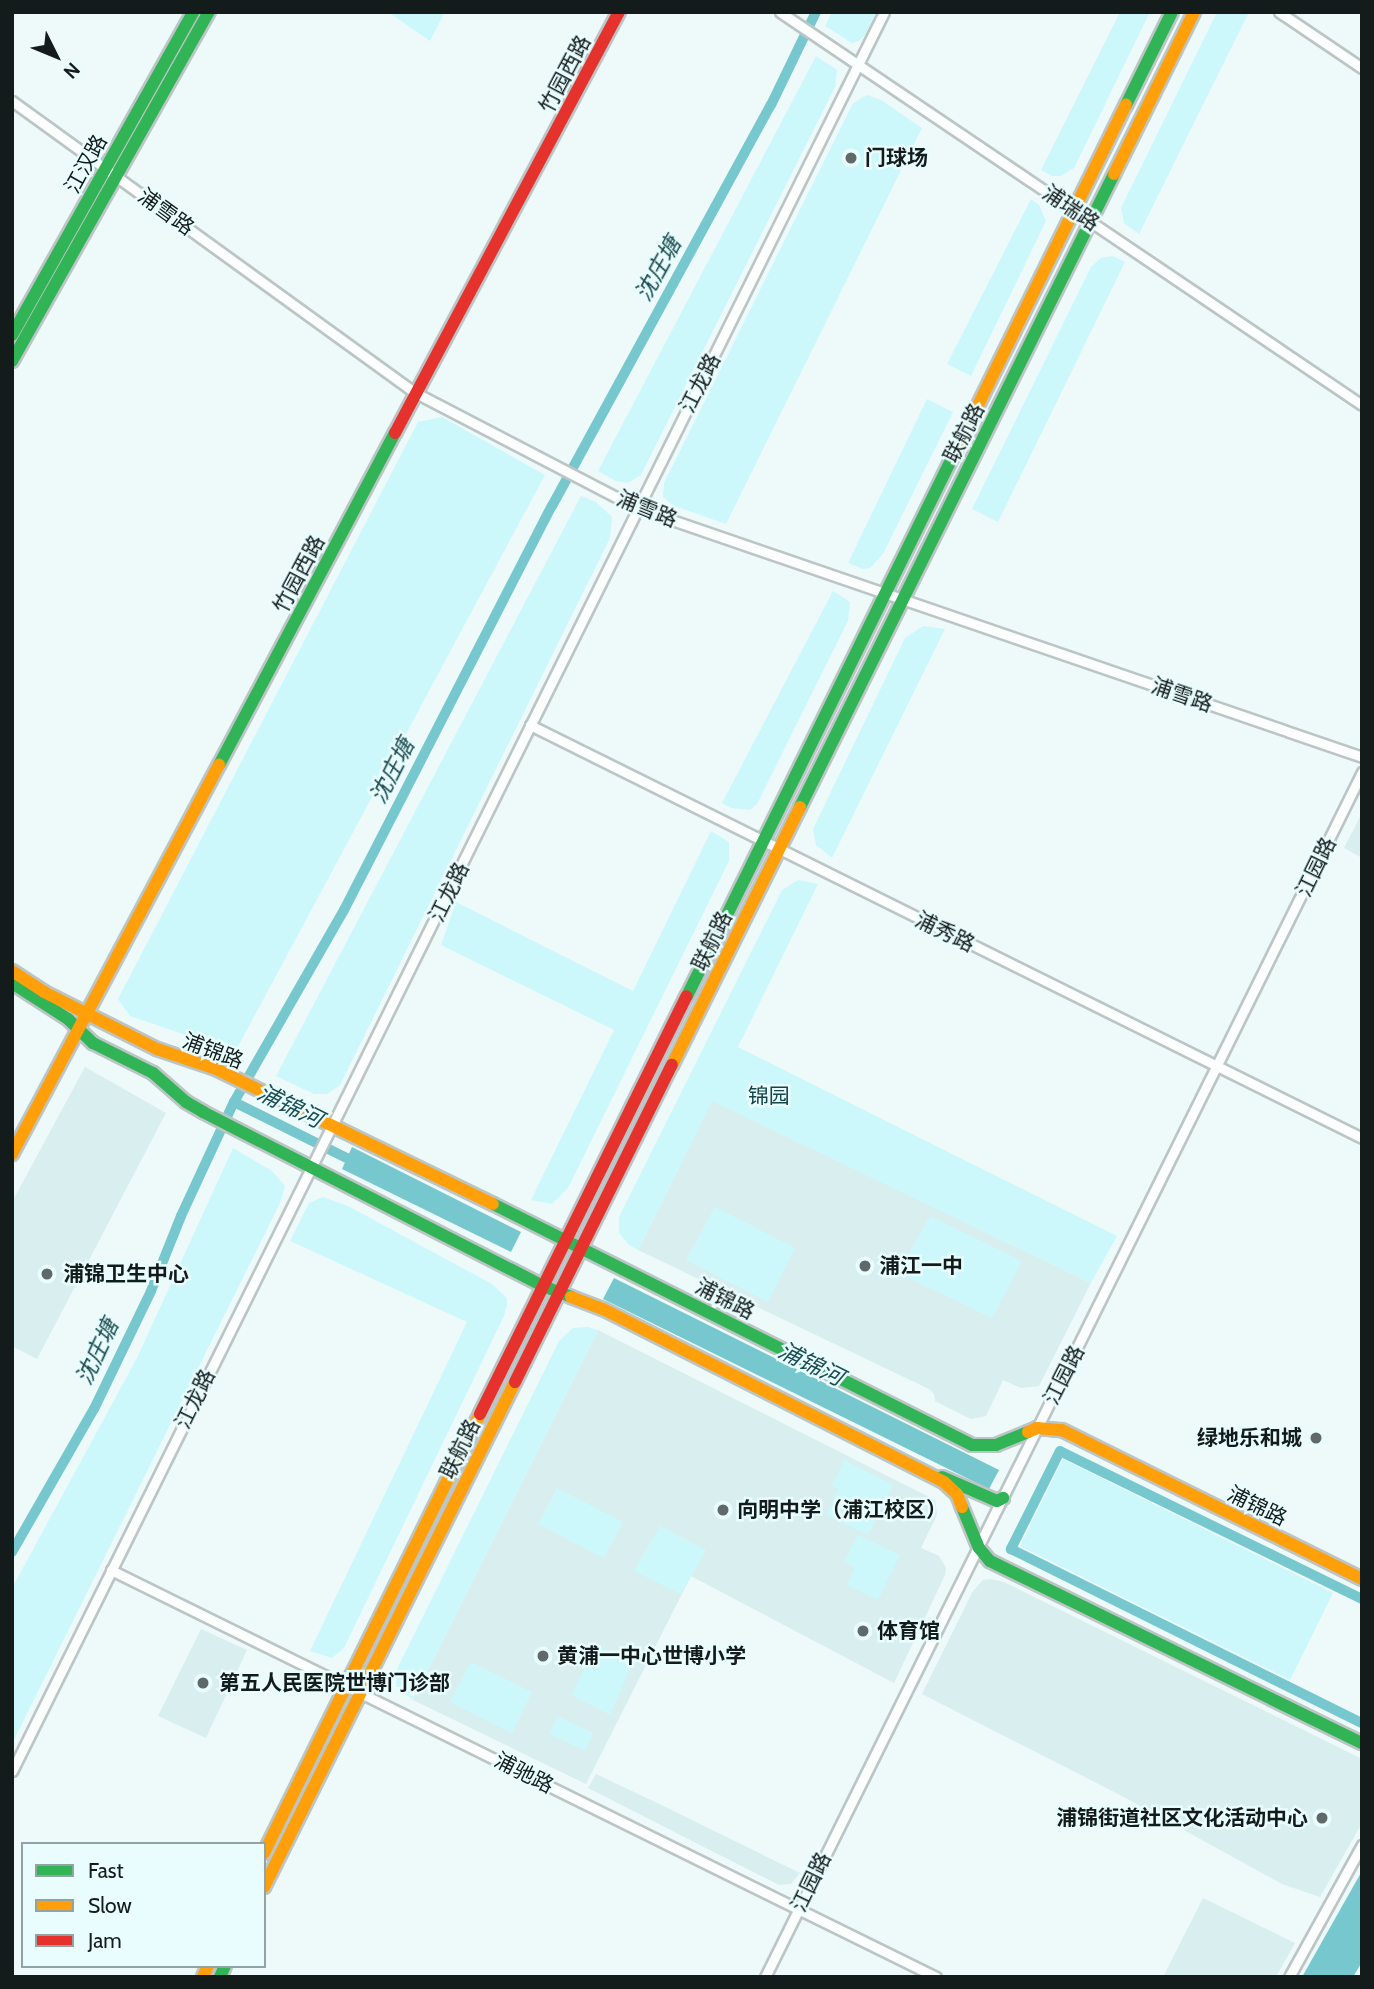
<!DOCTYPE html>
<meta charset="utf-8">
<style>
body{margin:0}
#map{position:relative;width:1374px;height:1989px;overflow:hidden;background:#eef9fa;font-family:Cabin,"Noto Sans SC",sans-serif}
div>[style]{position:absolute}
.built>*{inset:0;background:#d9eeef}
.green>*{inset:0;background:#ccf8fc}
.water>*{inset:0;background:#77c8ce}
.canal>*{height:10px;margin:-5px;padding:0 5px;transform-origin:5px;border-radius:5px;background:#77c8ce}
.roads{filter:drop-shadow(2px 0 #bcc5c6) drop-shadow(-2px 0 #bcc5c6) drop-shadow(0 2px #bcc5c6) drop-shadow(0 -2px #bcc5c6)}
.street>*{height:9px;margin:-4.5px;padding:0 4.5px;transform-origin:4.5px;border-radius:4.5px;background:#fcfefe}
.fast>*{height:12px;margin:-6px;padding:0 6px;transform-origin:6px;border-radius:6px;background:#30b455}
.slow>*{height:12px;margin:-6px;padding:0 6px;transform-origin:6px;border-radius:6px;background:#ff9f0a}
.jam>*{height:12px;margin:-6px;padding:0 6px;transform-origin:6px;border-radius:6px;background:#e5322d}
.dots>*{width:19px;height:19px;translate:-50% -50%;box-sizing:border-box;border:4px solid #e9fdff;border-radius:50%}
span{translate:-50% -50%;white-space:nowrap;text-align:center;line-height:1.15;-webkit-text-stroke:5px #e9fdff;paint-order:stroke}
.street-label{font-size:21px;color:#131b1b}
.poi-label{font-size:21px;color:#131b1b;font-weight:700}
.left{translate:0 -50%;text-align:left}
.right{translate:-100% -50%;text-align:right}
.park-label{font-size:21px;color:#134448}
.water-label{font-size:23px;color:#1b4c4f;font-style:italic}
.frame{position:absolute;inset:0;border:14px solid #131b1b;pointer-events:none}
.legend{position:absolute;left:21px;top:1842px;width:245px;height:126px;box-sizing:border-box;background:#e9fdff;border:2px solid #93a3a4;margin:0;padding:9px 12px;list-style:none;font-size:21px;color:#131b1b}
.legend li{display:flex;align-items:center;gap:14px;height:35px}
.legend b{width:35px;border:2px solid #93a3a4}
.north{position:absolute;left:21px;top:21px;width:70px;height:70px;-webkit-text-stroke:5px #e9fdff;paint-order:stroke;rotate:133deg;font-size:19px;font-weight:700;line-height:28px;text-align:center;color:#131b1b}
.north::after{content:'';display:block;margin:auto;width:24px;height:32px;background:#131b1b;clip-path:polygon(50% 0,100% 100%,50% 72%,0 100%)}
</style>
<div id="map">
<div class="built">
<div style="clip-path:polygon(1362px 813px,1362px 858px,1344px 848px)"></div>
<div style="clip-path:polygon(85px 1067px,166px 1113px,37px 1359px,12px 1346px,12px 1202px)"></div>
<div style="clip-path:polygon(712px 1100px,1091px 1283px,1039px 1386px,1021px 1388px,1003px 1380px,986px 1416px,971px 1419px,935px 1401px,934px 1394px,929px 1389px,638px 1250px)"></div>
<div style="clip-path:polygon(598px 1330px,935px 1500px,937px 1515px,921px 1548px,939px 1556px,946px 1568px,945px 1575px,894px 1683px,691px 1576px,586px 1784px,413px 1700px)"></div>
<div style="clip-path:polygon(990px 1579px,1004px 1582px,1362px 1759px,1362px 1823px,1320px 1897px,1282px 1884px,1122px 1796px,922px 1694px,973px 1591px,983px 1580px)"></div>
<div style="clip-path:polygon(201px 1629px,247px 1650px,206px 1738px,158px 1716px)"></div>
<div style="clip-path:polygon(596px 1774px,653px 1801px,800px 1873px,791px 1884px,779px 1885px,588px 1788px)"></div>
<div style="clip-path:polygon(1203px 1898px,1295px 1943px,1276px 1977px,1163px 1977px)"></div>
</div>
<div class="green">
<div style="clip-path:polygon(388px 12px,445px 12px,430px 41px)"></div>
<div style="clip-path:polygon(832px 12px,876px 12px,866px 34px,859px 41px,852px 43px,825px 26px)"></div>
<div style="clip-path:polygon(1120px 12px,1150px 12px,1074px 168px,1061px 176px,1052px 176px,1041px 170px)"></div>
<div style="clip-path:polygon(1217px 12px,1249px 12px,1139px 234px,1124px 223px,1121px 208px)"></div>
<div style="clip-path:polygon(816px 56px,837px 70px,835px 87px,641px 475px,628px 483px,616px 481px,598px 471px)"></div>
<div style="clip-path:polygon(867px 95px,881px 100px,922px 128px,726px 524px,672px 505px,663px 497px,664px 483px,853px 103px)"></div>
<div style="clip-path:polygon(1031px 199px,1039px 205px,1046px 221px,971px 376px,947px 364px)"></div>
<div style="clip-path:polygon(1113px 256px,1125px 262px,998px 522px,972px 509px,1091px 267px,1101px 258px)"></div>
<div style="clip-path:polygon(927px 399px,953px 412px,883px 554px,870px 568px,863px 569px,848px 563px)"></div>
<div style="clip-path:polygon(442px 417px,545px 475px,235px 1052px,130px 1016px,118px 999px,418px 422px)"></div>
<div style="clip-path:polygon(581px 496px,596px 502px,612px 517px,610px 538px,340px 1085px,327px 1094px,314px 1094px,276px 1076px)"></div>
<div style="clip-path:polygon(833px 591px,850px 602px,848px 621px,757px 804px,750px 810px,731px 808px,722px 803px)"></div>
<div style="clip-path:polygon(923px 626px,945px 629px,832px 858px,816px 845px,813px 829px,905px 638px)"></div>
<div style="clip-path:polygon(711px 831px,729px 842px,729px 861px,568px 1188px,552px 1204px,531px 1200px,614px 1030px,441px 945px,456px 902px,633px 991px)"></div>
<div style="clip-path:polygon(798px 880px,818px 884px,738px 1047px,1117px 1236px,1091px 1283px,712px 1101px,638px 1250px,629px 1245px,619px 1233px,619px 1217px,782px 890px)"></div>
<div style="clip-path:polygon(233px 1148px,272px 1171px,285px 1186px,280px 1203px,12px 1744px,12px 1588px,137px 1358px)"></div>
<div style="clip-path:polygon(323px 1197px,348px 1206px,492px 1284px,507px 1298px,507px 1305px,504px 1316px,344px 1648px,332px 1658px,310px 1651px,467px 1322px,290px 1241px,309px 1203px)"></div>
<div style="clip-path:polygon(715px 1207px,795px 1248px,768px 1302px,686px 1260px)"></div>
<div style="clip-path:polygon(930px 1216px,1022px 1261px,992px 1318px,898px 1273px)"></div>
<div style="clip-path:polygon(588px 1327px,598px 1330px,413px 1700px,396px 1687px,397px 1669px,559px 1341px,573px 1328px)"></div>
<div style="clip-path:polygon(1063px 1459px,1333px 1593px,1290px 1680px,1020px 1546px)"></div>
<div style="clip-path:polygon(844px 1460px,893px 1485px,868px 1535px,826px 1515px,838px 1489px,832px 1486px)"></div>
<div style="clip-path:polygon(557px 1488px,623px 1522px,604px 1558px,538px 1524px)"></div>
<div style="clip-path:polygon(660px 1526px,706px 1550px,681px 1594px,634px 1571px)"></div>
<div style="clip-path:polygon(858px 1535px,900px 1555px,878px 1600px,847px 1585px,855px 1567px,844px 1562px)"></div>
<div style="clip-path:polygon(597px 1645px,632px 1664px,610px 1715px,571px 1695px)"></div>
<div style="clip-path:polygon(471px 1662px,532px 1692px,512px 1733px,450px 1702px)"></div>
<div style="clip-path:polygon(558px 1716px,593px 1733px,585px 1751px,549px 1734px)"></div>
</div>
<div class="water">
<div style="clip-path:polygon(352px 1147px,521px 1232px,511px 1252px,342px 1169px)"></div>
<div style="clip-path:polygon(614px 1278px,999px 1470px,989px 1489px,603px 1299px)"></div>
<div style="clip-path:polygon(1362px 1871px,1362px 1962px,1353px 1977px,1302px 1977px)"></div>
</div>
<div class="canal">
<div style="left:234px;top:1102px;width:137px;rotate:26.4deg"></div>
<div style="left:12px;top:1552px;width:165px;rotate:-60.2deg"></div>
<div style="left:94px;top:1409px;width:131px;rotate:-64.2deg"></div>
<div style="left:151px;top:1291px;width:81px;rotate:-68.2deg"></div>
<div style="left:181px;top:1216px;width:126px;rotate:-65.1deg"></div>
<div style="left:234px;top:1102px;width:221px;rotate:-60.2deg"></div>
<div style="left:344px;top:910px;width:454px;rotate:-62.8deg"></div>
<div style="left:552px;top:506px;width:457px;rotate:-61.4deg"></div>
<div style="left:771px;top:105px;width:103px;rotate:-64.2deg"></div>
<div style="left:1362px;top:1599px;width:336px;rotate:-153.9deg"></div>
<div style="left:1060px;top:1451px;width:110px;rotate:116.6deg"></div>
<div style="left:1011px;top:1549px;width:392px;rotate:26.4deg"></div>
</div>
<div class="roads">
<div class="street">
<div style="left:780px;top:12px;width:702px;rotate:34.03deg"></div>
<div style="left:1279px;top:12px;width:100px;rotate:34deg"></div>
<div style="left:12px;top:101px;width:498px;rotate:35.9deg"></div>
<div style="left:416px;top:393px;width:249px;rotate:27.5deg"></div>
<div style="left:637px;top:508px;width:767px;rotate:18.95deg"></div>
<div style="left:530px;top:725px;width:929px;rotate:26.4deg"></div>
<div style="left:111px;top:1570px;width:920px;rotate:26.26deg"></div>
<div style="left:12px;top:1771px;width:1963px;rotate:-63.63deg"></div>
<div style="left:765px;top:1977px;width:1345px;rotate:-63.64deg"></div>
<div style="left:1289px;top:1977px;width:151px;rotate:-61.1deg"></div>
</div>
<div class="fast">
<div style="left:1126px;top:105px;width:104px;rotate:-63.7deg"></div>
<div style="left:12px;top:335px;width:370px;rotate:-60.7deg"></div>
<div style="left:12px;top:361px;width:401px;rotate:-60.6deg"></div>
<div style="left:219px;top:765px;width:376px;rotate:-62.1deg"></div>
<div style="left:800px;top:807px;width:707px;rotate:-63.62deg"></div>
<div style="left:12px;top:983px;width:67px;rotate:32.7deg"></div>
<div style="left:68px;top:1019px;width:35px;rotate:44deg"></div>
<div style="left:93px;top:1043px;width:67px;rotate:26.6deg"></div>
<div style="left:153px;top:1073px;width:44px;rotate:41.3deg"></div>
<div style="left:186px;top:1102px;width:20px;rotate:30deg"></div>
<div style="left:203px;top:1112px;width:382px;rotate:27.1deg"></div>
<div style="left:543px;top:1286px;width:30px;rotate:21deg"></div>
<div style="left:687px;top:996px;width:609px;rotate:-63.77deg"></div>
<div style="left:493px;top:1204px;width:536px;rotate:26.71deg"></div>
<div style="left:972px;top:1445px;width:24px"></div>
<div style="left:996px;top:1445px;width:35px;rotate:-22deg"></div>
<div style="left:942px;top:1477px;width:60px;rotate:23.6deg"></div>
<div style="left:997px;top:1501px;width:7px;rotate:-27deg"></div>
<div style="left:962px;top:1507px;width:44px;rotate:67.5deg"></div>
<div style="left:979px;top:1548px;width:17px;rotate:50deg"></div>
<div style="left:990px;top:1561px;width:414px;rotate:26.1deg"></div>
<div style="left:220px;top:1977px;width:12px;rotate:-66deg"></div>
</div>
<div class="slow">
<div style="left:1114px;top:174px;width:181px;rotate:-63.7deg"></div>
<div style="left:956px;top:450px;width:385px;rotate:-63.8deg"></div>
<div style="left:12px;top:971px;width:38px;rotate:33deg"></div>
<div style="left:44px;top:992px;width:127px;rotate:26.8deg"></div>
<div style="left:157px;top:1049px;width:62px;rotate:18.7deg"></div>
<div style="left:216px;top:1069px;width:308px;rotate:26deg"></div>
<div style="left:672px;top:1065px;width:288px;rotate:-63.6deg"></div>
<div style="left:12px;top:1154px;width:441px;rotate:-62deg"></div>
<div style="left:571px;top:1297px;width:34px;rotate:21deg"></div>
<div style="left:603px;top:1309px;width:382px;rotate:26.9deg"></div>
<div style="left:944px;top:1482px;width:18px;rotate:43deg"></div>
<div style="left:957px;top:1494px;width:14px;rotate:69deg"></div>
<div style="left:1028px;top:1432px;width:10px;rotate:-24deg"></div>
<div style="left:1037px;top:1428px;width:25px;rotate:5deg"></div>
<div style="left:1062px;top:1430px;width:335px;rotate:26.4deg"></div>
<div style="left:264px;top:1853px;width:489px;rotate:-63.8deg"></div>
<div style="left:264px;top:1887px;width:564px;rotate:-63.57deg"></div>
<div style="left:203px;top:1977px;width:12px;rotate:-66deg"></div>
</div>
<div class="jam">
<div style="left:395px;top:433px;width:477px;rotate:-62deg"></div>
<div style="left:515px;top:1382px;width:354px;rotate:-63.7deg"></div>
<div style="left:480px;top:1414px;width:466px;rotate:-63.7deg"></div>
</div>
</div>
<div class="dots">
<div style="left:851px;top:158px;background:#606969"></div>
<div style="left:865px;top:1266px;background:#606969"></div>
<div style="left:47px;top:1274px;background:#606969"></div>
<div style="left:1316px;top:1438px;background:#606969"></div>
<div style="left:723px;top:1510px;background:#606969"></div>
<div style="left:863px;top:1631px;background:#606969"></div>
<div style="left:543px;top:1656px;background:#606969"></div>
<div style="left:203px;top:1683px;background:#606969"></div>
<div style="left:1322px;top:1818px;background:#606969"></div>
</div>
<div class="street-label">
<span style="left:565px;top:74px;rotate:-62deg">竹园西路</span>
<span style="left:86px;top:164px;rotate:-61deg">江汉路</span>
<span style="left:1071px;top:208px;rotate:34deg">浦瑞路</span>
<span style="left:166px;top:212px;rotate:36deg">浦雪路</span>
<span style="left:700px;top:383px;rotate:-63deg">江龙路</span>
<span style="left:964px;top:433px;rotate:-63deg">联航路</span>
<span style="left:647px;top:509px;rotate:22deg">浦雪路</span>
<span style="left:299px;top:574px;rotate:-62deg">竹园西路</span>
<span style="left:1182px;top:695px;rotate:19deg">浦雪路</span>
<span style="left:1316px;top:867px;rotate:-64deg">江园路</span>
<span style="left:449px;top:892px;rotate:-64deg">江龙路</span>
<span style="left:945px;top:932px;rotate:26deg">浦秀路</span>
<span style="left:712px;top:941px;rotate:-64deg">联航路</span>
<span style="left:213px;top:1051px;rotate:21deg">浦锦路</span>
<span style="left:725px;top:1299px;rotate:27deg">浦锦路</span>
<span style="left:1064px;top:1375px;rotate:-63deg">江园路</span>
<span style="left:195px;top:1399px;rotate:-64deg">江龙路</span>
<span style="left:460px;top:1449px;rotate:-64deg">联航路</span>
<span style="left:1257px;top:1506px;rotate:26deg">浦锦路</span>
<span style="left:524px;top:1773px;rotate:27deg">浦驰路</span>
<span style="left:811px;top:1882px;rotate:-64deg">江园路</span>
</div>
<div class="poi-label">
<span class="left" style="left:865px;top:158px">门球场</span>
<span class="left" style="left:879px;top:1266px">浦江一中</span>
<span class="left" style="left:63px;top:1274px">浦锦卫生中心</span>
<span class="right" style="left:1302px;top:1438px">绿地乐和城</span>
<span class="left" style="left:737px;top:1510px">向明中学（浦江校区）</span>
<span class="left" style="left:877px;top:1631px">体育馆</span>
<span class="left" style="left:557px;top:1656px">黄浦一中心世博小学</span>
<span class="left" style="left:219px;top:1683px">第五人民医院世博门诊部</span>
<span class="right" style="left:1308px;top:1818px">浦锦街道社区文化活动中心</span>
</div>
<div class="park-label">
<span style="left:769px;top:1096px">锦园</span>
</div>
<div class="water-label">
<span style="left:658px;top:269px;rotate:-61deg">沈庄塘</span>
<span style="left:392px;top:771px;rotate:-63deg">沈庄塘</span>
<span style="left:290px;top:1106px;rotate:26deg">浦锦河</span>
<span style="left:97px;top:1352px;rotate:-65deg">沈庄塘</span>
<span style="left:811px;top:1364px;rotate:26deg">浦锦河</span>
</div>
<div class="frame"></div>
<ul class="legend">
<li><b style="height:9px;background:#30b455"></b>Fast</li>
<li><b style="height:9px;background:#ff9f0a"></b>Slow</li>
<li><b style="height:9px;background:#e5322d"></b>Jam</li>
</ul>
<div class="north">N</div>
</div>
